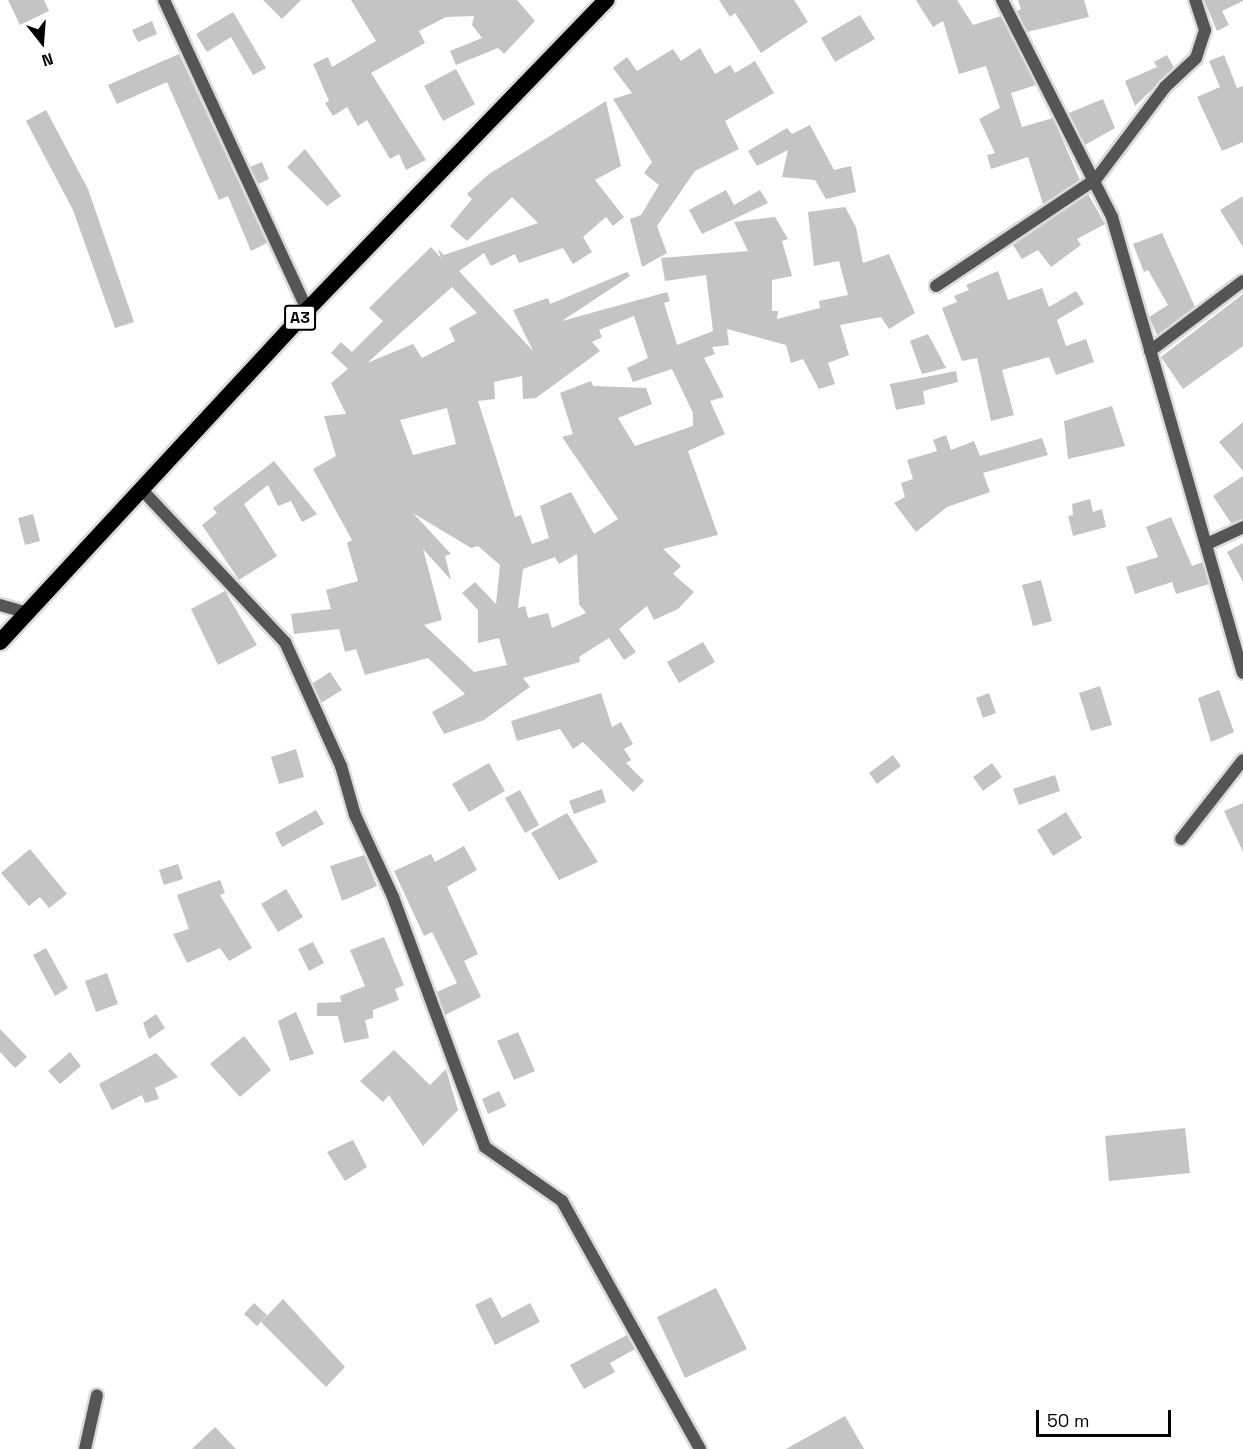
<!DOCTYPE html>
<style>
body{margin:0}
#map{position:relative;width:1243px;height:1449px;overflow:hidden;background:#fff;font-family:"Space Grotesk",sans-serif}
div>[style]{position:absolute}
.building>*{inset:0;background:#c4c4c4}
.roads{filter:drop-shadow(2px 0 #dbdbdb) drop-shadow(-2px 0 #dbdbdb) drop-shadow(0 2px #dbdbdb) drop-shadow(0 -2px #dbdbdb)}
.minor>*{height:12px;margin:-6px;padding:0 6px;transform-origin:6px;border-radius:6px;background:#555}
.trunk>*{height:16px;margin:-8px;padding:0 8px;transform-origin:8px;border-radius:8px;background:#000}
span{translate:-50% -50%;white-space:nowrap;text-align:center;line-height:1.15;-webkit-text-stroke:6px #fff;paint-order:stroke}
.shield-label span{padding:2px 4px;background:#fff;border:2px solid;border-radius:4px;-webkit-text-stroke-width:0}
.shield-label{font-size:16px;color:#000;font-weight:700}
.north{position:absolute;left:12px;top:12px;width:60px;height:60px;-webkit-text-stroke:4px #fff;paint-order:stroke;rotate:163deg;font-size:16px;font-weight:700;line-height:24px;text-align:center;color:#000}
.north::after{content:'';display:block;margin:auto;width:21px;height:27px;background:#000;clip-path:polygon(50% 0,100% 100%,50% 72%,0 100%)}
.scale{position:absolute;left:1036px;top:1410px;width:135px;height:27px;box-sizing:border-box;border:3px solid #000;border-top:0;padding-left:8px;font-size:18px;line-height:21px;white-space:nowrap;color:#000;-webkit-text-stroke:4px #fff;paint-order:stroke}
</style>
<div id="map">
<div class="building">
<div style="clip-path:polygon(8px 0,44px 0,49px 11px,20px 25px)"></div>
<div style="clip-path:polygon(263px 0,301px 0,282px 19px)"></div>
<div style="clip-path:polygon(351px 0,517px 0,535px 21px,504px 54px,498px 48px,456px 65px,450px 51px,482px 38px,472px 25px,474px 16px,446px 17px,419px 31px,425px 43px,371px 73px,426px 160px,406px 170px,399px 154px,390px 159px,367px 120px,358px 126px,347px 107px,333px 116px,325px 103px,329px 101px,313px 64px,328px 57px,332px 67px,376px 41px)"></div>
<div style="clip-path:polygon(719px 0,794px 0,808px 22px,761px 53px,735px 13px,730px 17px)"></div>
<div style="clip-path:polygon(916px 0,957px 0,973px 25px,1001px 16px,1036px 85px,1011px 93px,1022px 127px,1053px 118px,1080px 180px,1043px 204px,1028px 157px,991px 169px,987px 155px,995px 153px,979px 119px,1000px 108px,986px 66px,959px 74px,943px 21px,933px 27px)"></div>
<div style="clip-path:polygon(1018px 0,1084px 0,1089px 17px,1027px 32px,1017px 11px,1021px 9px)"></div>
<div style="clip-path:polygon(1204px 0,1243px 0,1243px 1px,1222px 11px,1229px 25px,1217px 31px)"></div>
<div style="clip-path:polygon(233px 12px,266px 68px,253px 75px,231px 37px,207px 52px,196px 34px)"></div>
<div style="clip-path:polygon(860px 15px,875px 39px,835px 62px,821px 38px)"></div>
<div style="clip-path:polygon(152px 21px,157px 34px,138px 42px,132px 30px)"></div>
<div style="clip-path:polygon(700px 48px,715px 74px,730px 65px,735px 73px,755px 61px,774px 93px,725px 121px,739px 149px,695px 171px,657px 226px,667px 253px,642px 267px,630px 219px,641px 215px,659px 185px,644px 173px,652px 162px,613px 99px,632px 93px,613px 68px,627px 57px,637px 71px,673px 49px,681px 61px)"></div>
<div style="clip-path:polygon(179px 54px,267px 243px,251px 251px,228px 196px,219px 200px,167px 82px,117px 104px,108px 85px)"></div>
<div style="clip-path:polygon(1167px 55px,1174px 68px,1135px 106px,1125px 81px,1157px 67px,1154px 62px)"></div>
<div style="clip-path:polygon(1224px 55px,1237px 88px,1243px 86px,1243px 142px,1222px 151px,1197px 97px,1220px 87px,1209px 61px)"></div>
<div style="clip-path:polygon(456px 69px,475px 104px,443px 121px,424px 86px)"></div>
<div style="clip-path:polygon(1103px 99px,1115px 128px,1085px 145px,1069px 113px)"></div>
<div style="clip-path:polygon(evenodd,606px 101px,621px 166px,595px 180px,624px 217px,613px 226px,606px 217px,583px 237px,592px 252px,573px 264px,563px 248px,519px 263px,515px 254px,491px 266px,484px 253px,459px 271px,533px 351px,513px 310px,548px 298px,550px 304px,627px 272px,630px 276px,562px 321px,667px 292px,670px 301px,664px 303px,677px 345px,713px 331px,706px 275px,665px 281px,661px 258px,748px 251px,734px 222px,775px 217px,788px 239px,782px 241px,792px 276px,772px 280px,772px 311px,778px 311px,777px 319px,820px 308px,819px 301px,848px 295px,839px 261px,814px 266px,808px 212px,845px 207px,856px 227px,863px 263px,889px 254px,915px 313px,889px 329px,881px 317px,840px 325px,849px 355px,828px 363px,835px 384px,819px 389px,803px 359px,791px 363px,786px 345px,727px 329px,729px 345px,712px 347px,715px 354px,704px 358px,724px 397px,710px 401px,725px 434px,688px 451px,718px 535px,663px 549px,681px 566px,673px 574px,694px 592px,678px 609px,654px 620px,647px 606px,619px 629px,636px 652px,624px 660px,609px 638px,579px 657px,580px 662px,523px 678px,530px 687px,484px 720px,444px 734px,432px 712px,465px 694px,428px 658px,365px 675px,356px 649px,345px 652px,339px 629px,294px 634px,291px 614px,331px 609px,326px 590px,358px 581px,347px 543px,352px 540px,313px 469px,336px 456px,324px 416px,346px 414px,331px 383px,348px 369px,331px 353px,341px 342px,352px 352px,383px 321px,369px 308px,431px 247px,441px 258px,438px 249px,444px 255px,538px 223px,512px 197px,467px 241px,450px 226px,472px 199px,467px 194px,489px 174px,606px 101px,452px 287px,477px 313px,449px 328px,455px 341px,422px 358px,413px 344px,367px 363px,452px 287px,606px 101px,634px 316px,648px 358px,627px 368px,633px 382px,672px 369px,693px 413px,693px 426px,635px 446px,618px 418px,652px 404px,646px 388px,593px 386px,591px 381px,560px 393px,573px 434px,562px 437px,618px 519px,594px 534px,571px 492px,540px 506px,549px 538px,532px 544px,521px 515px,515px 517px,478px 401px,495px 399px,494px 382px,522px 376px,523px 399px,536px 398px,600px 351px,592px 342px,602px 337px,599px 330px,634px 316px,606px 101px,447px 408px,456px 444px,413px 455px,400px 420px,447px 408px,606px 101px,413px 513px,471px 548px,478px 546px,500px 565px,496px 604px,475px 582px,462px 593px,478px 610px,478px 643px,499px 638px,507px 665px,474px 672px,424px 625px,442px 620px,423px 549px,451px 580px,445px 556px,451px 554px,413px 513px,606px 101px,577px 554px,579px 604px,586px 613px,552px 628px,548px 613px,528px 618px,525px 606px,518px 608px,523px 569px,555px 557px,559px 564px,577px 554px)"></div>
<div style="clip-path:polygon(46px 110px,88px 189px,134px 322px,115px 328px,73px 210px,26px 121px)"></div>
<div style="clip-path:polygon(810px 125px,834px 170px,851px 166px,856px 192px,826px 199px,815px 180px,782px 177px,788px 150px,757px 166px,748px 151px,787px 128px,792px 134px)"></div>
<div style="clip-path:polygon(305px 149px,341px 196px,327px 206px,287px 167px)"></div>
<div style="clip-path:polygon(262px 162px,269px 179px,258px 184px,250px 167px)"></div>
<div style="clip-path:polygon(726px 190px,734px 205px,760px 190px,768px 203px,702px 234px,689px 210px)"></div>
<div style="clip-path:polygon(1088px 194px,1105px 224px,1077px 239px,1081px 245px,1051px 267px,1038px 250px,1022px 259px,1013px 245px)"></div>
<div style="clip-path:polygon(1243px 196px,1243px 247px,1220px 210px)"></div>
<div style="clip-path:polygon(1162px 233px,1195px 307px,1157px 335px,1149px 317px,1168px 305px,1148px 270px,1144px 272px,1133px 244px)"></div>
<div style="clip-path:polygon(998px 271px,1008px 300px,1042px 288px,1049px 307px,1076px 291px,1084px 304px,1057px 320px,1066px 346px,1086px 339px,1094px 362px,1056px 375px,1049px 357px,1002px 370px,1014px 415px,991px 421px,977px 358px,962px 361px,942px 308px,957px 302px,954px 296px,969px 290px,966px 285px)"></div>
<div style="clip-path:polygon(1243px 294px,1243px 346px,1183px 389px,1161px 357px)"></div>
<div style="clip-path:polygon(928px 334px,946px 368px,922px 374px,910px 341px)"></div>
<div style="clip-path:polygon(956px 371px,958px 382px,923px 391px,925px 404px,896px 410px,890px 384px)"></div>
<div style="clip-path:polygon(1112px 406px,1125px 446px,1068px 459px,1064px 421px)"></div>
<div style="clip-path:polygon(1243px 422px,1243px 471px,1219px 442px)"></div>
<div style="clip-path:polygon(946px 435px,951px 450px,974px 441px,980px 456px,1042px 438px,1048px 455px,983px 473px,990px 492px,947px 507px,916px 532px,894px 503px,905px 497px,901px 483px,913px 479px,907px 460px,937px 451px,933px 440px)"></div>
<div style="clip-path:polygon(274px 461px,317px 514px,302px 522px,291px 501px,278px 506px,268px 485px,244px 504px,277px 556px,239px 580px,202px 525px,217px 513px,213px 508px)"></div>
<div style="clip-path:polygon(1243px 476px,1243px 519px,1231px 523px,1213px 496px)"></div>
<div style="clip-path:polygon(1090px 499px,1093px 512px,1102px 509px,1106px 527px,1073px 536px,1068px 516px,1073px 515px,1072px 504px)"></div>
<div style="clip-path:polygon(33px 514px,40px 541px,25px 545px,18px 518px)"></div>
<div style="clip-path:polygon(1171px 517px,1192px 566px,1203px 562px,1209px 584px,1176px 594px,1172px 582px,1135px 594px,1126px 567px,1158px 557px,1146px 527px)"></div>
<div style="clip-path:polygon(1243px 543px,1243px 582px,1227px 552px)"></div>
<div style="clip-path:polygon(1041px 580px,1052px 621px,1033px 626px,1022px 585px)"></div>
<div style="clip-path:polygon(225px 591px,257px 645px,218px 665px,191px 609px)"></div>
<div style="clip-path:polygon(703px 642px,715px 662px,679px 683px,667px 662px)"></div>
<div style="clip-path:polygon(330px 672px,342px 690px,321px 703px,313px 683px)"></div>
<div style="clip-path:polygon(1100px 686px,1112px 725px,1091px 731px,1079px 693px)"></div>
<div style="clip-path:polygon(1219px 690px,1234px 732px,1211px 742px,1198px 698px)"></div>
<div style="clip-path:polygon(601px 693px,612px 727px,621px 722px,633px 744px,624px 749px,631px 760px,626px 763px,644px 781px,633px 792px,583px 742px,573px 749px,560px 729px,517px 741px,511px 721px)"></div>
<div style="clip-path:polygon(989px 693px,996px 713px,983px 718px,976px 698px)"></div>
<div style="clip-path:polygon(296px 749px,304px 777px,279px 784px,271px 757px)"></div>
<div style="clip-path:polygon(893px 755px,901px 766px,877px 784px,869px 773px)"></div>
<div style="clip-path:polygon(489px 763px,505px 791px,469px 812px,452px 784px)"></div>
<div style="clip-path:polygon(992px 763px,1002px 777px,983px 791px,973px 777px)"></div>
<div style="clip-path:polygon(1055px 775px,1060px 791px,1019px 805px,1013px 789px)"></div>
<div style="clip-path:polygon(602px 789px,606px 802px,574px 814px,569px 801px)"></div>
<div style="clip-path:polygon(520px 790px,539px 825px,525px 833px,505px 798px)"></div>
<div style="clip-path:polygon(1243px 803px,1243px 852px,1224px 811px)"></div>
<div style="clip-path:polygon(316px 810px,324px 824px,282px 847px,275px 833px)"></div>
<div style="clip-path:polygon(1066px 812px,1082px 838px,1053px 856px,1037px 830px)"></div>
<div style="clip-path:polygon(567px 813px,598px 862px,559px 880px,531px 833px)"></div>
<div style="clip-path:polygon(464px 846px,477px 870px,447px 887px,478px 954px,464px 961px,481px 997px,445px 1015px,437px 992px,457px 983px,432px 932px,424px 936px,394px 871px,431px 854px,435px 862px)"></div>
<div style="clip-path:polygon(30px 849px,67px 894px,49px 908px,40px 897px,29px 906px,1px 873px)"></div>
<div style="clip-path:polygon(364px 855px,377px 886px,342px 901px,330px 866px)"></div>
<div style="clip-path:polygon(178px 864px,183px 879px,164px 885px,159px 870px)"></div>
<div style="clip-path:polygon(220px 880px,225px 893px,220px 895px,252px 948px,229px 961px,220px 948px,187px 963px,173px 934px,189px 929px,177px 895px)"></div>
<div style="clip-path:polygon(286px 889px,303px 917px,278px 932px,261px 904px)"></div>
<div style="clip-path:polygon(384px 937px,404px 985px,395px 989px,399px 1000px,373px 1010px,373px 1018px,365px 1020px,369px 1038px,344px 1043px,338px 1016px,317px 1016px,317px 1003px,341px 1002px,340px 996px,365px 986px,350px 950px)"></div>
<div style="clip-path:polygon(313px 942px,324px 963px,309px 971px,298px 949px)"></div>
<div style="clip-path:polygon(46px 948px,68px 988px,55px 996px,33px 955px)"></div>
<div style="clip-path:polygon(107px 973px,118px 1004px,96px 1012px,85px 981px)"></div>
<div style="clip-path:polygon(296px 1012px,314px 1054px,290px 1061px,278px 1021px)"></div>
<div style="clip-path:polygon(156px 1014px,165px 1028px,149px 1039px,143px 1023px)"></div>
<div style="clip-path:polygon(0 1029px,27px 1057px,15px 1068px,0 1052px)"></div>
<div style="clip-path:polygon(518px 1032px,535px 1071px,514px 1080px,497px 1041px)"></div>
<div style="clip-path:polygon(244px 1036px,271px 1070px,240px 1097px,210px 1064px)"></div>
<div style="clip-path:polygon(394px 1050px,430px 1085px,446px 1069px,458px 1110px,423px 1146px,389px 1095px,383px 1102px,360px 1081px)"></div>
<div style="clip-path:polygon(70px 1052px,81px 1066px,60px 1084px,48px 1071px)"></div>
<div style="clip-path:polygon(156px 1053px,178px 1077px,155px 1088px,159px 1099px,145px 1103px,142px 1095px,112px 1110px,99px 1084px)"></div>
<div style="clip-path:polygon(499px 1091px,506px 1106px,488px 1114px,482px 1099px)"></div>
<div style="clip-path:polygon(1185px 1128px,1190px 1173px,1109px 1181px,1105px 1136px)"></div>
<div style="clip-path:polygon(353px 1140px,367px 1167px,345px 1181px,327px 1152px)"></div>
<div style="clip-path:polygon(716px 1288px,747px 1349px,685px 1378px,657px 1317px)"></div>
<div style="clip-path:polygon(491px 1297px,502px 1318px,530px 1303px,540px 1322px,495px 1345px,475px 1305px)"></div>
<div style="clip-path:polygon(283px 1299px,345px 1367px,326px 1387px,261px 1322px)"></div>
<div style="clip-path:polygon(254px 1303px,267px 1315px,257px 1326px,244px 1314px)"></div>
<div style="clip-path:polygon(627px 1335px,635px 1349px,610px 1363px,615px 1372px,584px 1389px,570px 1365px)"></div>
<div style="clip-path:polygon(845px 1416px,864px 1449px,786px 1449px)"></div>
<div style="clip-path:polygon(215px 1427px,236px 1449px,192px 1449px)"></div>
</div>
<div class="roads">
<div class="minor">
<div style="left:164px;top:0;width:341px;rotate:65.2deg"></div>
<div style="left:1002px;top:0;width:243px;rotate:63.1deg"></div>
<div style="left:1112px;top:217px;width:474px;rotate:74deg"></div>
<div style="left:936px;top:286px;width:192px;rotate:-33.8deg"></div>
<div style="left:1096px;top:179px;width:115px;rotate:-53.1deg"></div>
<div style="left:1165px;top:87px;width:42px;rotate:-43.1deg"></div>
<div style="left:1196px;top:58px;width:29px;rotate:-72deg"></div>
<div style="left:1205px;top:30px;width:32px;rotate:-108deg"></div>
<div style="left:1150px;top:351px;width:116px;rotate:-37deg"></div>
<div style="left:144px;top:492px;width:206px;rotate:46.8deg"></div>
<div style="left:285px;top:642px;width:136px;rotate:65.7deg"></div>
<div style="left:341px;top:766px;width:51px;rotate:74.1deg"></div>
<div style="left:355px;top:815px;width:90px;rotate:65.1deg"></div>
<div style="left:393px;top:897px;width:266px;rotate:69.8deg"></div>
<div style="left:485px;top:1147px;width:94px;rotate:35deg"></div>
<div style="left:562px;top:1201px;width:284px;rotate:60.9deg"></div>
<div style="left:1207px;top:544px;width:40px;rotate:-25deg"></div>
<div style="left:0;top:605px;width:29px;rotate:16deg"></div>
<div style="left:1181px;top:839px;width:100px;rotate:-51.9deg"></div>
<div style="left:85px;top:1449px;width:55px;rotate:-77.5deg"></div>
</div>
<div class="trunk">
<div style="left:0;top:642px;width:452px;rotate:-47.2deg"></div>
<div style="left:307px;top:310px;width:431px;rotate:-46deg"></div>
</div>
</div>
<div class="shield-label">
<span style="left:300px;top:318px">A3</span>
</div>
<div class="north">N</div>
<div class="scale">50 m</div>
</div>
